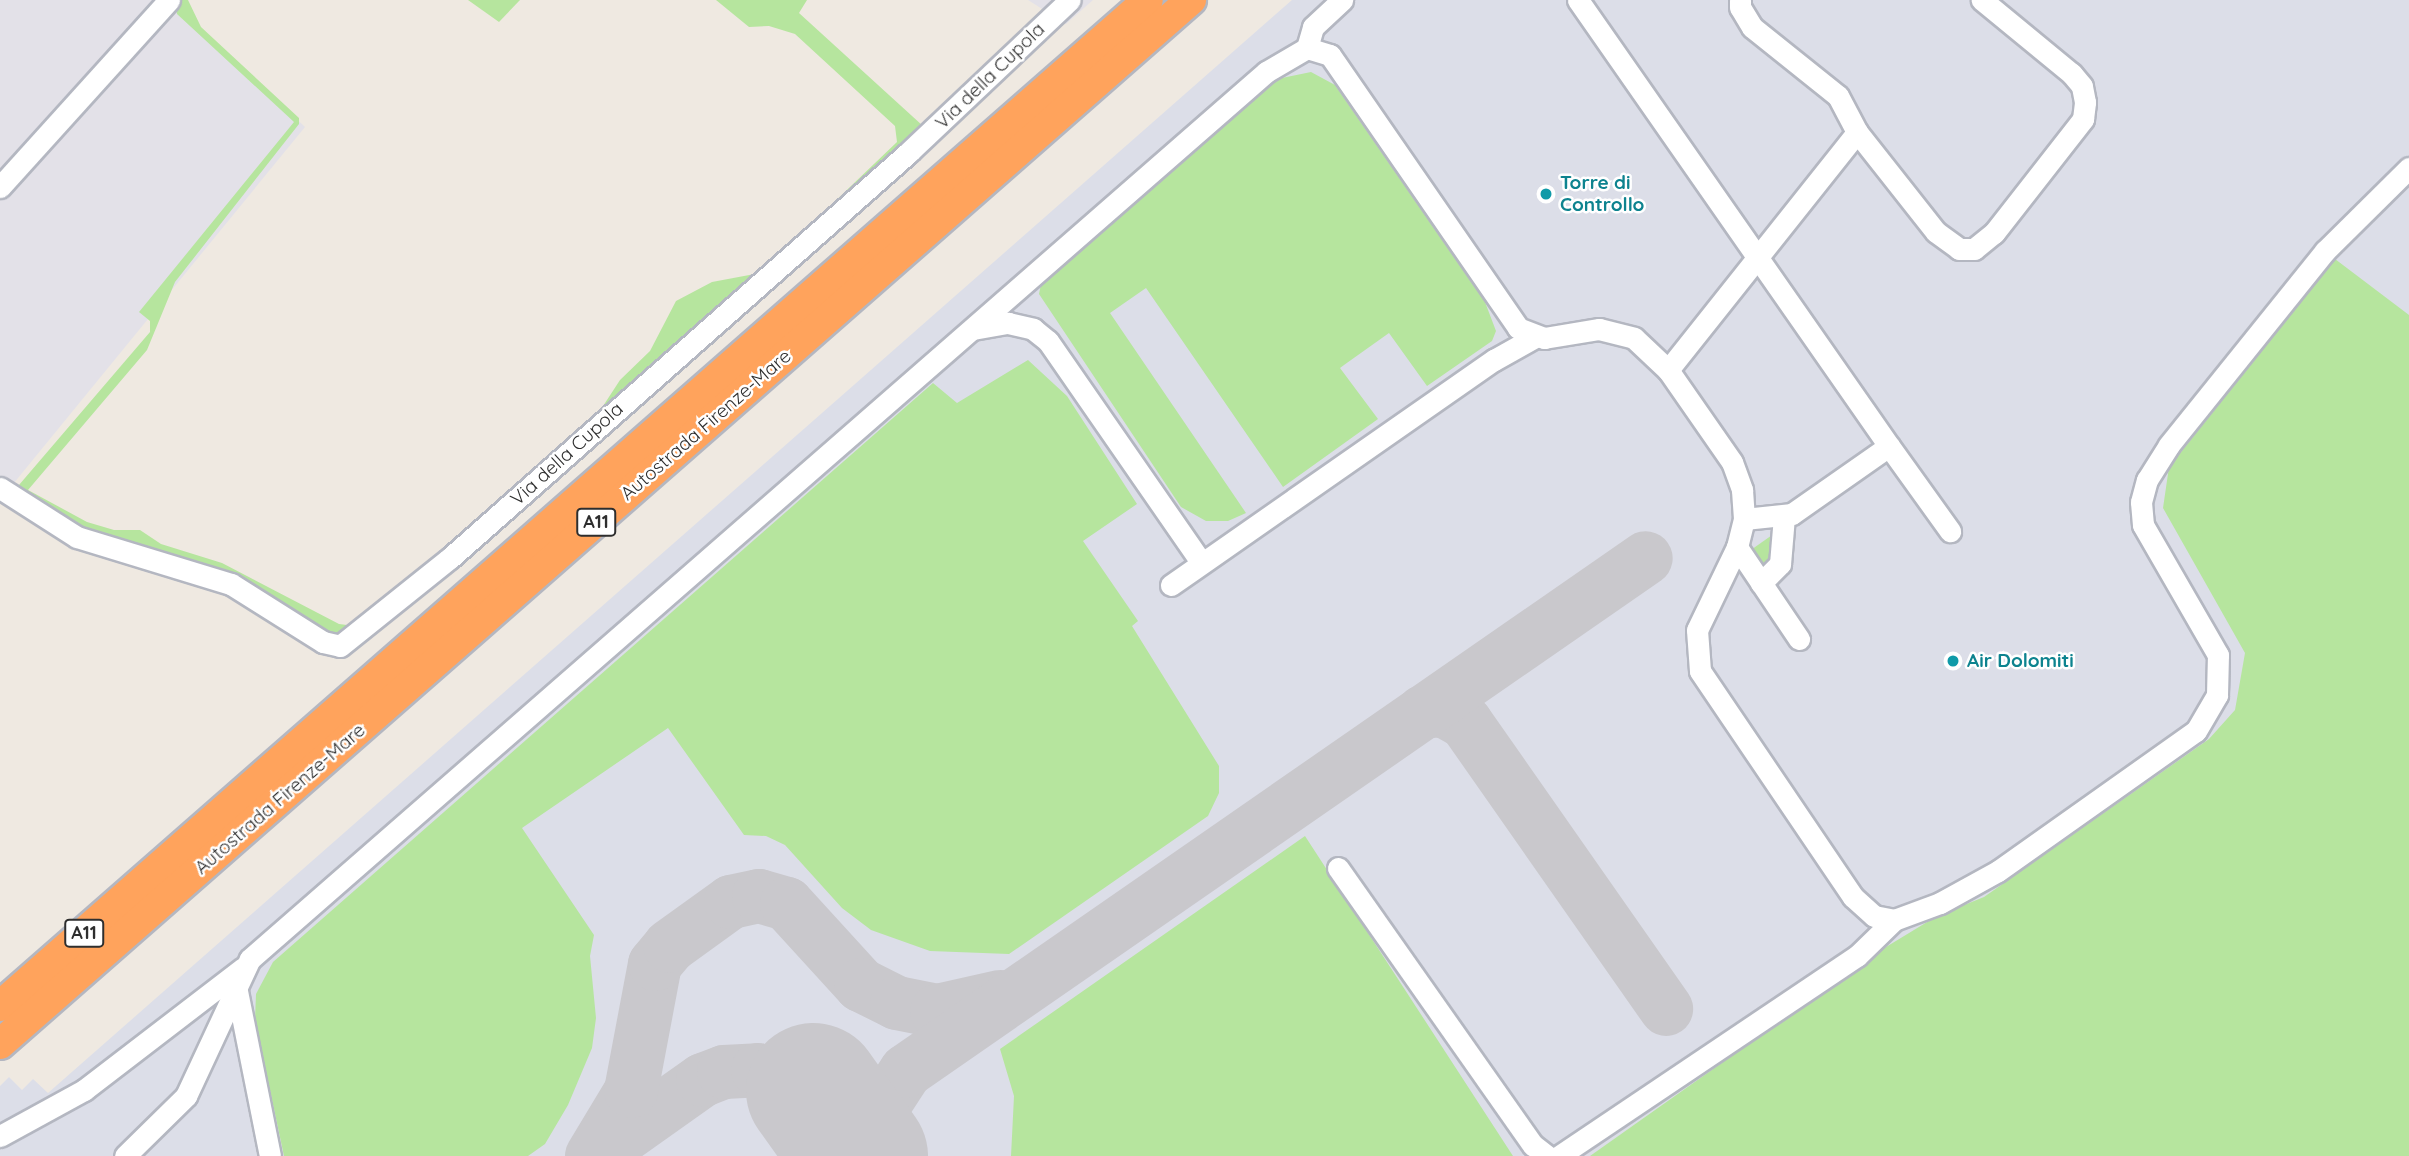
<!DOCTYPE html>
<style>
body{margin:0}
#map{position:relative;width:2409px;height:1156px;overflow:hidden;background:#efe9e1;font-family:Quicksand,sans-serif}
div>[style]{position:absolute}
.industrial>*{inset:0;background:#e3e1e8}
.airport>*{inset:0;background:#dcdee8}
.green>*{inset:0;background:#b6e59e}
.taxiway>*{height:54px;margin:-27px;padding:0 27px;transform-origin:27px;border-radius:27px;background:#c9c8cc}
.runway>*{height:135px;margin:-67.5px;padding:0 67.5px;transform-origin:67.5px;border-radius:67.5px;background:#c9c8cc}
.roads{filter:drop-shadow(2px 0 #b4b7c1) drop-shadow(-2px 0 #b4b7c1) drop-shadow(0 2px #b4b7c1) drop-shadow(0 -2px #b4b7c1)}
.minor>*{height:21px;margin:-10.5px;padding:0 10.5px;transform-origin:10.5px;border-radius:10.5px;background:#fff}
.highway>*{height:30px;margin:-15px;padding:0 15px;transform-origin:15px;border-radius:15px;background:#ffa35c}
.dots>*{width:19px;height:19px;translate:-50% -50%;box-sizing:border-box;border:4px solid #fff;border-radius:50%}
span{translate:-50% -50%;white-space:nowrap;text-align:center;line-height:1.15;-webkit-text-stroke:5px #fff;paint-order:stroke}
.shield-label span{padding:2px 5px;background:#fff;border:2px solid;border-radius:5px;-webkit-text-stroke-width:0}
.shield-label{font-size:18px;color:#2e2e2e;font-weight:700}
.street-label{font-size:19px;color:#2e2e2e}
.culture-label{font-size:19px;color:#0d838f;font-weight:700}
.left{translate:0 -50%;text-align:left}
</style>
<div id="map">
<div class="industrial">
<div style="clip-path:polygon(0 0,172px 0,305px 127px,0 500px)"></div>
<div style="clip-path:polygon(1028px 0,1093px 0,1066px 24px)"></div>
</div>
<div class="airport">
<div style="clip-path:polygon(1292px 0,2409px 0,2409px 1156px,0 1156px,0 1086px,9px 1077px,22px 1090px,33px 1079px,48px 1093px)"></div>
</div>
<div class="green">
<div style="clip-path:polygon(174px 0,188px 0,201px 27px,299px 118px,299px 124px,175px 282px,147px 350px,28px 490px,87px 522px,114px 530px,140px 530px,161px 544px,222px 563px,339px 624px,347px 625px,371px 611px,592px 423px,620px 380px,650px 351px,676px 301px,712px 282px,760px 273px,897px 142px,895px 126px,795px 34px,769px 26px,749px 27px,716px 0,807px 0,799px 13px,923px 126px,857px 192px,412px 585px,356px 630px,325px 636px,232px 577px,83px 532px,13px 492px,150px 332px,150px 321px,139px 312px,294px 122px,177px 14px)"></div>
<div style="clip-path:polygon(468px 0,520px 0,499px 22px)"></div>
<div style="clip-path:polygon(1311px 72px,1335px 85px,1485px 302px,1496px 331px,1492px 341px,1427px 386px,1389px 333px,1344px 365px,1340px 368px,1378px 419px,1283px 487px,1146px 288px,1110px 313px,1246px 513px,1228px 521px,1206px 521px,1181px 507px,1039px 294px,1041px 284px,1277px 79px)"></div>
<div style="clip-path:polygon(2335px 259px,2409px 315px,2409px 1156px,1590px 1156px,1886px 947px,1937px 916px,1984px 897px,2209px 739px,2235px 710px,2245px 653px,2163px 508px,2169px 467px)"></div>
<div style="clip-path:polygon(1028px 360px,1067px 396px,1137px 504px,1083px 541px,1138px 621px,1132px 626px,1219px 766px,1219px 793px,1208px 816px,1009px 954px,930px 951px,871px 930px,842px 908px,785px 845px,766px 836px,744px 835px,668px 728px,522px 828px,594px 935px,590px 956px,596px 1018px,592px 1048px,568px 1105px,545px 1144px,528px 1156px,284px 1156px,255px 1020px,256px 994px,273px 962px,933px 383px,957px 403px)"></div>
<div style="clip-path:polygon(1775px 533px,1778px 541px,1764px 573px,1748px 552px)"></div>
<div style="clip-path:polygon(1305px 836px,1513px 1156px,1011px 1156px,1014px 1096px,1000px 1049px)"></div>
</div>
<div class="taxiway">
<div style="left:1423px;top:712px;width:20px;rotate:-6deg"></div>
<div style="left:1443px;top:710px;width:26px;rotate:29deg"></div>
<div style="left:1466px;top:723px;width:349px;rotate:55deg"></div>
<div style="left:604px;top:1150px;width:121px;rotate:-35.3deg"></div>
<div style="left:703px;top:1080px;width:22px;rotate:-21deg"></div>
<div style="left:724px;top:1072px;width:34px;rotate:-3deg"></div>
<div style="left:758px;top:1070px;width:20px;rotate:15deg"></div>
<div style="left:777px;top:1075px;width:34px;rotate:26deg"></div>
<div style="left:808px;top:1090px;width:25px;rotate:45deg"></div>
<div style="left:592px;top:1156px;width:76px;rotate:-59deg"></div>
<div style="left:631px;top:1091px;width:129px;rotate:-79.3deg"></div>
<div style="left:655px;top:964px;width:23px;rotate:-50deg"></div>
<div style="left:670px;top:946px;width:75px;rotate:-35.8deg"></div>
<div style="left:731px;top:902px;width:29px;rotate:-12deg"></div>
<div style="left:759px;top:896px;width:29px;rotate:16deg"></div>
<div style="left:787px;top:904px;width:110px;rotate:47.6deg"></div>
<div style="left:861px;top:985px;width:40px;rotate:26.6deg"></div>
<div style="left:897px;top:1003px;width:41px;rotate:11.3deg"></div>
<div style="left:937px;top:1011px;width:65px;rotate:-12.5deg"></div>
<div style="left:876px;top:1156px;width:42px;rotate:-87.3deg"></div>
<div style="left:878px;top:1114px;width:51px;rotate:-56.9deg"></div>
<div style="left:906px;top:1071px;width:900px;rotate:-34.73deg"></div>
</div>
<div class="runway">
<div style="left:813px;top:1090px;width:81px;rotate:54.5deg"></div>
</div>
<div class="roads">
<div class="minor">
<div style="left:1578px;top:0;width:544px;rotate:55.11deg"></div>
<div style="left:1889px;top:446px;width:118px;rotate:145deg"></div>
<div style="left:1792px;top:514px;width:48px;rotate:174.1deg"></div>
<div style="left:1307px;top:48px;width:22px;rotate:-74deg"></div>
<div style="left:1313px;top:27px;width:40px;rotate:-43deg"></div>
<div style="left:1857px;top:132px;width:127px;rotate:51.7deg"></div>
<div style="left:1936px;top:232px;width:29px;rotate:36deg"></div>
<div style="left:1959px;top:249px;width:15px"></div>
<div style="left:1974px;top:249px;width:26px;rotate:-39deg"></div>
<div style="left:1994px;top:233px;width:145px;rotate:-52deg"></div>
<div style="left:2083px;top:119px;width:17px;rotate:-83deg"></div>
<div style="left:2085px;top:102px;width:16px;rotate:-101deg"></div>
<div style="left:2082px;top:86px;width:16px;rotate:-130deg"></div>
<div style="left:2072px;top:74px;width:117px;rotate:-140.6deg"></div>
<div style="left:0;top:187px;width:252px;rotate:-47.9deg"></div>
<div style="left:973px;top:329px;width:36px;rotate:-10deg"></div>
<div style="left:1008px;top:323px;width:26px;rotate:13deg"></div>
<div style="left:1033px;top:329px;width:19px;rotate:39deg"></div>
<div style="left:1048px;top:341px;width:270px;rotate:55.3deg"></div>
<div style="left:1668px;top:370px;width:304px;rotate:-51.5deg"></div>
<div style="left:1857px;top:132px;width:41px;rotate:-117.8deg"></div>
<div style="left:1838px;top:96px;width:110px;rotate:-141.3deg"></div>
<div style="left:1752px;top:27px;width:23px;rotate:-121deg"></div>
<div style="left:1740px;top:7px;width:7px;rotate:-90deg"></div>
<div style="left:1889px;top:446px;width:105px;rotate:54.3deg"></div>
<div style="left:0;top:488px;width:91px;rotate:32.5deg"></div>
<div style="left:77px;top:537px;width:161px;rotate:17deg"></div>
<div style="left:231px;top:584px;width:109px;rotate:32.2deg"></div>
<div style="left:323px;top:642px;width:17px;rotate:13deg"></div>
<div style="left:340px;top:646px;width:141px;rotate:-38.7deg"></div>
<div style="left:450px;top:558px;width:613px;rotate:-41.49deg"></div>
<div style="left:909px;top:152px;width:221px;rotate:-43.4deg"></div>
<div style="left:1737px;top:547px;width:111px;rotate:56deg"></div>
<div style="left:1761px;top:583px;width:27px;rotate:-45deg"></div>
<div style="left:1780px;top:564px;width:48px;rotate:-85.2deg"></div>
<div style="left:1171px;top:585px;width:394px;rotate:-34.9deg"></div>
<div style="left:1494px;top:360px;width:47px;rotate:-29.3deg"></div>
<div style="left:1338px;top:868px;width:339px;rotate:54.9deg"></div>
<div style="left:1533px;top:1145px;width:18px;rotate:38deg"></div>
<div style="left:237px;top:991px;width:168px;rotate:78.7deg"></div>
<div style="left:0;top:1136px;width:96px;rotate:-28.7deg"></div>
<div style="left:84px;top:1090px;width:200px;rotate:-37.5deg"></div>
<div style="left:125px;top:1156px;width:86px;rotate:-44.5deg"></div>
<div style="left:186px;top:1096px;width:151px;rotate:-65deg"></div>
<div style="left:250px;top:959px;width:1349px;rotate:-41.12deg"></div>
<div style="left:1266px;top:72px;width:48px;rotate:-30.3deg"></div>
<div style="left:1307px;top:48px;width:24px;rotate:17deg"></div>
<div style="left:1330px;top:55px;width:331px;rotate:55.4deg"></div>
<div style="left:1518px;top:328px;width:28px;rotate:21deg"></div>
<div style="left:1544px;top:338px;width:56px;rotate:-9.3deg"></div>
<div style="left:1599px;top:329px;width:36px;rotate:14deg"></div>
<div style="left:1634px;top:338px;width:47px;rotate:43.3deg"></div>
<div style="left:1668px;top:370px;width:112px;rotate:55.2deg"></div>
<div style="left:1732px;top:462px;width:30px;rotate:70deg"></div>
<div style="left:1742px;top:490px;width:29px;rotate:86deg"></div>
<div style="left:1744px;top:519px;width:29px;rotate:104deg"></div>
<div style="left:1737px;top:547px;width:92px;rotate:115.7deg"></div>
<div style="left:1697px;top:630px;width:41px;rotate:85.8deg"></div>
<div style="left:1700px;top:671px;width:273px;rotate:55.9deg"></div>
<div style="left:1853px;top:897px;width:28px;rotate:42deg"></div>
<div style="left:1874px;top:916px;width:20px;rotate:11deg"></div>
<div style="left:1559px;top:1156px;width:359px;rotate:-33.9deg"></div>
<div style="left:1857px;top:956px;width:52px;rotate:-44.2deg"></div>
<div style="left:1894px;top:920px;width:49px;rotate:-20.3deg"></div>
<div style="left:1940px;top:903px;width:66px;rotate:-28.9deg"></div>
<div style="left:1998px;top:871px;width:242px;rotate:-35.3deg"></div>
<div style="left:2196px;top:731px;width:42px;rotate:-59.7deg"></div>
<div style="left:2217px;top:695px;width:40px;rotate:-88.6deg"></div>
<div style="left:2218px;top:655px;width:150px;rotate:-120deg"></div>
<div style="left:2143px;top:525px;width:23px;rotate:-95deg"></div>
<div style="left:2141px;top:502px;width:23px;rotate:-75deg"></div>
<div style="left:2147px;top:480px;width:41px;rotate:-57.8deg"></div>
<div style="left:2169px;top:445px;width:249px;rotate:-51.2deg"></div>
<div style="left:2325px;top:251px;width:118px;rotate:-44.7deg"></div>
</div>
<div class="highway">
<div style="left:0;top:1006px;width:1526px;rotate:-41.23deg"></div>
<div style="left:0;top:1044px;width:1584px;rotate:-41.24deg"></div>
</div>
</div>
<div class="dots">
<div style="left:1546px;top:194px;background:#0f9aa8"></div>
<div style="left:1953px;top:661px;background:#0f9aa8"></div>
</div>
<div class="shield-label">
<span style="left:596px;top:522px">A11</span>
<span style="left:84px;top:933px">A11</span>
</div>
<div class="street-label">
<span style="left:990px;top:76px;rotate:-44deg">Via della Cupola</span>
<span style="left:706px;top:425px;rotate:-41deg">Autostrada Firenze-Mare</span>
<span style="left:567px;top:454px;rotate:-42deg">Via della Cupola</span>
<span style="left:280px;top:799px;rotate:-41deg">Autostrada Firenze-Mare</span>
</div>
<div class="culture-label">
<span class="left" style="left:1560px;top:194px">Torre di<br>Controllo</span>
<span class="left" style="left:1967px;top:661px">Air Dolomiti</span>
</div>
</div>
